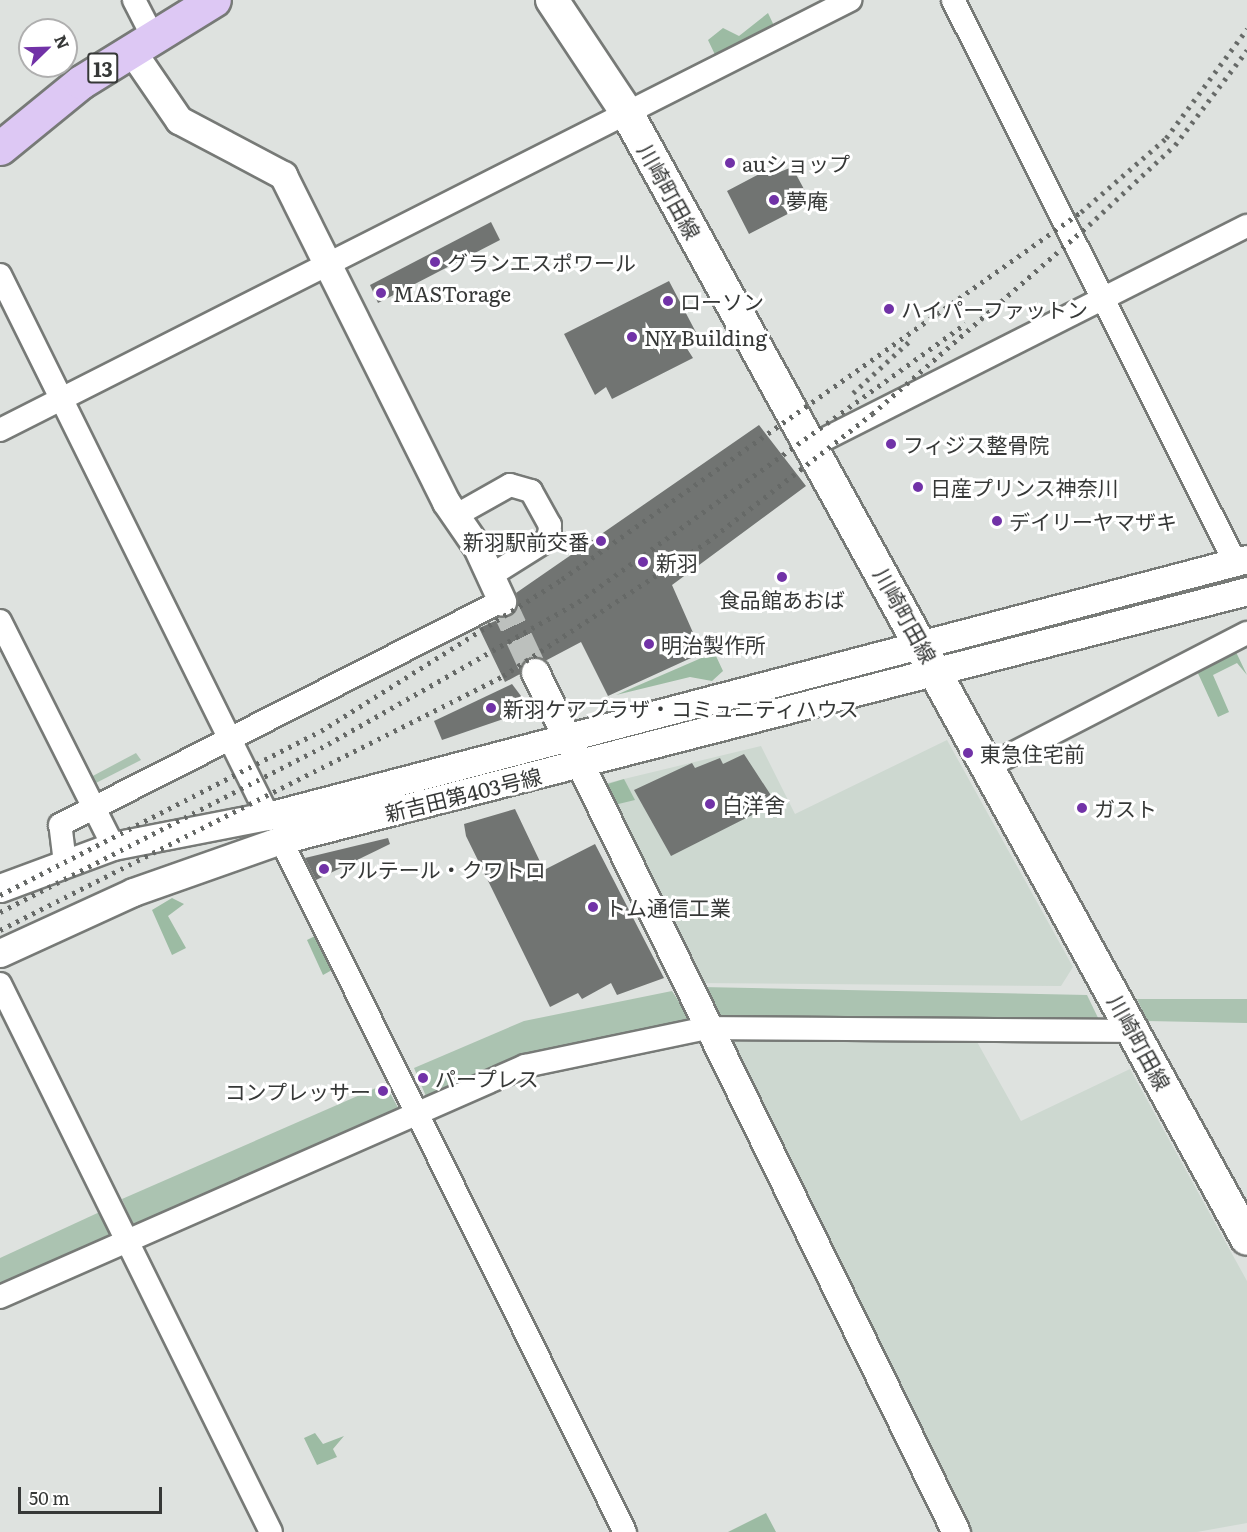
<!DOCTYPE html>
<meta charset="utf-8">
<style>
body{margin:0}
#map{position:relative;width:1247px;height:1532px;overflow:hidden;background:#dee2df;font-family:Literata,"Noto Sans JP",serif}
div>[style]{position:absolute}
.built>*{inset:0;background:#cdd8d0}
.green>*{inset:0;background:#abc3b1}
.forest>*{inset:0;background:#9cbba3}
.building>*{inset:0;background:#717472}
.tertiary-tunnel>*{height:27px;margin-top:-13.5px;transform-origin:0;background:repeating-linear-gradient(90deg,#bcc0bd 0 27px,transparent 0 41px)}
.roads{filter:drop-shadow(2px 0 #777a77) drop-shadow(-2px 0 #777a77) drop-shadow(0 2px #777a77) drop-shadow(0 -2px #777a77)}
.minor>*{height:22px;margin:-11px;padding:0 11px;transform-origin:11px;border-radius:11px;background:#fff}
.tertiary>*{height:27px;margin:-13.5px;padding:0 13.5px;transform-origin:13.5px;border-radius:13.5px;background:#fff}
.secondary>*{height:32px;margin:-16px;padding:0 16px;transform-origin:16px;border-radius:16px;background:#fff}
.primary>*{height:33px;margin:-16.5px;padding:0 16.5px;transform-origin:16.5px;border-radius:16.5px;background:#ddc8f4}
.rail>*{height:4.5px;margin-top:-2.25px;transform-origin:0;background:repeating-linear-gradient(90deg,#666967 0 3px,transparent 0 9px)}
.dots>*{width:16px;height:16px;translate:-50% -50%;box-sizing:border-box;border:3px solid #fff;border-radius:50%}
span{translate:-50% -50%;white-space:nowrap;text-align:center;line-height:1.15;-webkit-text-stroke:6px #fff;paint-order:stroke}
.shield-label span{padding:2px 4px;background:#fff;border:2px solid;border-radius:4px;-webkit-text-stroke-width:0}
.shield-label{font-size:20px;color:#363837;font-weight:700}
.poi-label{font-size:21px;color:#363837}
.left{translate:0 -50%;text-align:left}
.right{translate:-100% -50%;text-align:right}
.street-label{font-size:21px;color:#363837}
.north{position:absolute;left:18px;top:18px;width:60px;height:60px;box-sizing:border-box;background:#fff;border:2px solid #afafaf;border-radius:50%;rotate:67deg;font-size:16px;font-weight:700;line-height:24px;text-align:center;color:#363837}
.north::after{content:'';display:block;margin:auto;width:21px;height:27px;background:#7132a7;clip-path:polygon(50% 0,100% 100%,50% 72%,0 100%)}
.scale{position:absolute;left:18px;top:1487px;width:144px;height:27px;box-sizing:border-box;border:3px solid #363837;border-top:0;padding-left:8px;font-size:18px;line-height:21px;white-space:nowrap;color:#363837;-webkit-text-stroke:4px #fff;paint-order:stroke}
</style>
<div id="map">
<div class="built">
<div style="clip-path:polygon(947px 740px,1073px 967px,1061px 986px,695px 983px,599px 785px,761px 746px,795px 814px)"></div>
<div style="clip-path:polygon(723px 1038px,976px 1040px,1021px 1121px,1130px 1069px,1247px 1281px,1247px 1523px,1197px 1532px,968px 1532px)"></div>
</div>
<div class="green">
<div style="clip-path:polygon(136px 753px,141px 760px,92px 785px,89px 778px)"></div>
<div style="clip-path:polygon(701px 987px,1087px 995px,1101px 1024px,716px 1020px)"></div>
<div style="clip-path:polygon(672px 991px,689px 1017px,682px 1028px,428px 1101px,414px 1068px,524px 1021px)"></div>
<div style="clip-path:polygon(1137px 999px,1247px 999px,1247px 1023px,1147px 1021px)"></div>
<div style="clip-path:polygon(385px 1084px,401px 1113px,134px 1226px,122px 1199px)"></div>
<div style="clip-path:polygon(104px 1210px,115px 1233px,0 1287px,0 1258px)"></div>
</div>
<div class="forest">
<div style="clip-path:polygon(768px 13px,777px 32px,718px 61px,708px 40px,723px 28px,739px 36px)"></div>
<div style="clip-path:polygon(1236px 652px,1247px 675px,1237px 663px,1213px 675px,1229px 712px,1218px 717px,1196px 669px)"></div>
<div style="clip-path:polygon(706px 656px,716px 656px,723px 671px,712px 681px,690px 677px,616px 695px)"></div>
<div style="clip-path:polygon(624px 779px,635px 800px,610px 806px,601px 786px)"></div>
<div style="clip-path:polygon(172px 898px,184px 904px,168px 916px,186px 948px,172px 955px,152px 910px)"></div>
<div style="clip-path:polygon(315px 936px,332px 970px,323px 975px,307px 940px)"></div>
<div style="clip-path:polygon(315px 1433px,323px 1444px,344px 1436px,333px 1449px,337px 1457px,317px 1465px,304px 1438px)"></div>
<div style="clip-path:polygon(766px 1513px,776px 1532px,728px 1532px)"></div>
</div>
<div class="building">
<div style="clip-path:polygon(792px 167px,811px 202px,749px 234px,727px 191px,767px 170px,770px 176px)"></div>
<div style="clip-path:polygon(491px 222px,500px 240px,378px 303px,370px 285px)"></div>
<div style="clip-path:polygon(669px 281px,700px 340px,686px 347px,693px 358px,612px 399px,606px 387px,595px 395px,564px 334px)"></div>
<div style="clip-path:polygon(759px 425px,806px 486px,672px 585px,702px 653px,608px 696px,581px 642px,545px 661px,528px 658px,520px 674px,505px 682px,479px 628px,509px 615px,518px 603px,516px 593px)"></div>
<div style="clip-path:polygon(512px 684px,524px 700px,515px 715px,442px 740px,434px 721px)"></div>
<div style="clip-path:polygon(744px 754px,776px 803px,671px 856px,634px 790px,692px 763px,695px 768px,720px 758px,723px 764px)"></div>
<div style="clip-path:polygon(515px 809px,544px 870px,595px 844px,664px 978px,617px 995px,611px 983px,582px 999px,578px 993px,550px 1007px,466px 836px,464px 824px)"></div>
<div style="clip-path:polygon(388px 838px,390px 844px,316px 880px,305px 858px)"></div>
</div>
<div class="tertiary-tunnel">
<div style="left:502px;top:601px;width:78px;rotate:65.1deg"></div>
</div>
<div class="roads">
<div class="minor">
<div style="left:134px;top:0;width:42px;rotate:62.8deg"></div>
<div style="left:953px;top:0;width:629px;rotate:63.35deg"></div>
<div style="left:0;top:275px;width:604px;rotate:63.65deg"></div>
<div style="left:0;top:430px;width:953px;rotate:-26.83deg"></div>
<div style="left:811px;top:446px;width:488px;rotate:-26.8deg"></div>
<div style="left:455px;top:516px;width:63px;rotate:-29.4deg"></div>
<div style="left:510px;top:485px;width:22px;rotate:16deg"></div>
<div style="left:531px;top:491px;width:39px;rotate:61deg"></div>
<div style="left:550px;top:525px;width:14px;rotate:94deg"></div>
<div style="left:549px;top:539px;width:70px;rotate:147.9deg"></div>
<div style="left:0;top:621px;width:252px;rotate:63.3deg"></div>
<div style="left:989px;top:766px;width:290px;rotate:-27.3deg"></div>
<div style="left:281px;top:840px;width:773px;rotate:63.57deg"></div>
<div style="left:65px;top:863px;width:38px;rotate:-97deg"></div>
<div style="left:60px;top:825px;width:496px;rotate:-26.9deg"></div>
<div style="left:0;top:984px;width:611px;rotate:63.69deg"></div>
<div style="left:0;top:1297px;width:574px;rotate:-23.75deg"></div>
<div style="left:525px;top:1066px;width:186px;rotate:-11.8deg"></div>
<div style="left:707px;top:1028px;width:427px;rotate:0.4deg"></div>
</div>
<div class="tertiary">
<div style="left:131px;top:50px;width:85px;rotate:55.6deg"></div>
<div style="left:179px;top:120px;width:118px;rotate:27.9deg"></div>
<div style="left:283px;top:175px;width:365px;rotate:63.5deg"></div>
<div style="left:446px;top:502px;width:55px;rotate:55.4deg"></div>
<div style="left:477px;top:547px;width:60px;rotate:65.2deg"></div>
<div style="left:535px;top:672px;width:958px;rotate:63.92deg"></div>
<div style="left:0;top:888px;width:121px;rotate:-20.4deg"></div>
<div style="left:113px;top:846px;width:158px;rotate:-11deg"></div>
<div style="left:268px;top:816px;width:1012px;rotate:-14.71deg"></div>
<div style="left:0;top:953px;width:146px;rotate:-24.6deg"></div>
<div style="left:133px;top:892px;width:157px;rotate:-19.4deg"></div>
<div style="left:281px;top:840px;width:998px;rotate:-14.45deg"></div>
</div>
<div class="secondary">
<div style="left:552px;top:0;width:136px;rotate:56.4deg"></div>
<div style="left:627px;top:113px;width:1285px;rotate:61.16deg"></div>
</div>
<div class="primary">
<div style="left:0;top:148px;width:104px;rotate:-39.2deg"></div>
<div style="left:81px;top:82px;width:156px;rotate:-31.7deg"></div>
</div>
</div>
<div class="rail">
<div style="left:853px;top:393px;width:81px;rotate:-42.5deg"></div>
<div style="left:0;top:895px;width:360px;rotate:-27.1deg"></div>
<div style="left:321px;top:731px;width:285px;rotate:-32.2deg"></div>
<div style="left:562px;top:579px;width:636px;rotate:-35.27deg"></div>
<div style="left:1081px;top:212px;width:113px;rotate:-41deg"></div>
<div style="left:1166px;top:138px;width:136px;rotate:-53.4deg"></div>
<div style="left:0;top:912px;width:369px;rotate:-27.1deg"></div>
<div style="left:328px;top:744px;width:288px;rotate:-29.6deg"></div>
<div style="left:578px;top:602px;width:477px;rotate:-35.7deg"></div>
<div style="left:0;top:930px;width:563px;rotate:-26.79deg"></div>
<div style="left:503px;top:676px;width:244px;rotate:-33.3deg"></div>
<div style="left:707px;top:542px;width:209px;rotate:-37.8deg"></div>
<div style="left:872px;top:414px;width:288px;rotate:-41.1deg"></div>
<div style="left:1089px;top:225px;width:117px;rotate:-42.9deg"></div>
<div style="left:1175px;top:145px;width:119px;rotate:-52.8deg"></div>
</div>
<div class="dots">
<div style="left:730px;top:163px;background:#7132a7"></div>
<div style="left:774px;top:200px;background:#7132a7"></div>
<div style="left:435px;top:262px;background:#7132a7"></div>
<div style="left:381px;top:293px;background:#7132a7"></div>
<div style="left:668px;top:301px;background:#7132a7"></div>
<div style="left:889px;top:309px;background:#7132a7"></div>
<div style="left:632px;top:337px;background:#7132a7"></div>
<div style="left:891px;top:444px;background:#7132a7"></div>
<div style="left:918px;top:487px;background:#7132a7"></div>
<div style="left:997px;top:521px;background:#7132a7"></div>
<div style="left:601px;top:541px;background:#7132a7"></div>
<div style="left:643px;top:562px;background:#7132a7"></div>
<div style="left:782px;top:577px;background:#7132a7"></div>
<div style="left:649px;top:644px;background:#7132a7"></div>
<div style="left:491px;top:708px;background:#7132a7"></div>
<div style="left:968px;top:753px;background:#7132a7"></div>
<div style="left:710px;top:804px;background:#7132a7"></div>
<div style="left:1082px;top:808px;background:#7132a7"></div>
<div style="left:324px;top:869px;background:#7132a7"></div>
<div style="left:593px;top:907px;background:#7132a7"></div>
<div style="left:423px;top:1078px;background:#7132a7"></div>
<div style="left:383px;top:1091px;background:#7132a7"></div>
</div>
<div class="shield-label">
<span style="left:103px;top:68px">13</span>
</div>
<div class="poi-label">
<span class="left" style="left:742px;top:163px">auショップ</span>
<span class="left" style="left:786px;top:200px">夢庵</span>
<span class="left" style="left:447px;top:262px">グランエスポワール</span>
<span class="left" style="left:393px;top:293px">MASTorage</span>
<span class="left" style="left:680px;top:301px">ローソン</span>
<span class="left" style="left:901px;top:309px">ハイパーファットン</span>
<span class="left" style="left:644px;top:337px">NY Building</span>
<span class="left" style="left:903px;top:444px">フィジス整骨院</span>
<span class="left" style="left:930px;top:487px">日産プリンス神奈川</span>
<span class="left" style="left:1009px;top:521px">デイリーヤマザキ</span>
<span class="right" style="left:589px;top:541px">新羽駅前交番</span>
<span class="left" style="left:656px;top:562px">新羽</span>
<span style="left:782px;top:599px">食品館あおば</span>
<span class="left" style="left:661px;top:644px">明治製作所</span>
<span class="left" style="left:503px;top:708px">新羽ケアプラザ・コミュニティハウス</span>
<span class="left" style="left:980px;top:753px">東急住宅前</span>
<span class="left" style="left:722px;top:804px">白洋舍</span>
<span class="left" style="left:1094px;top:808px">ガスト</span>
<span class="left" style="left:336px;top:869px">アルテール・クワトロ</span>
<span class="left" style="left:605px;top:907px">トム通信工業</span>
<span class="left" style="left:435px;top:1078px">パープレス</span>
<span class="right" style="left:371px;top:1091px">コンプレッサー</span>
</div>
<div class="street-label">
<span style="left:670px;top:191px;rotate:61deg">川崎町田線</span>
<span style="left:906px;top:615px;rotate:61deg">川崎町田線</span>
<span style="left:463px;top:794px;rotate:-14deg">新吉田第403号線</span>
<span style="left:1140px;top:1042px;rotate:61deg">川崎町田線</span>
</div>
<div class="north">N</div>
<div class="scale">50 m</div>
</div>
